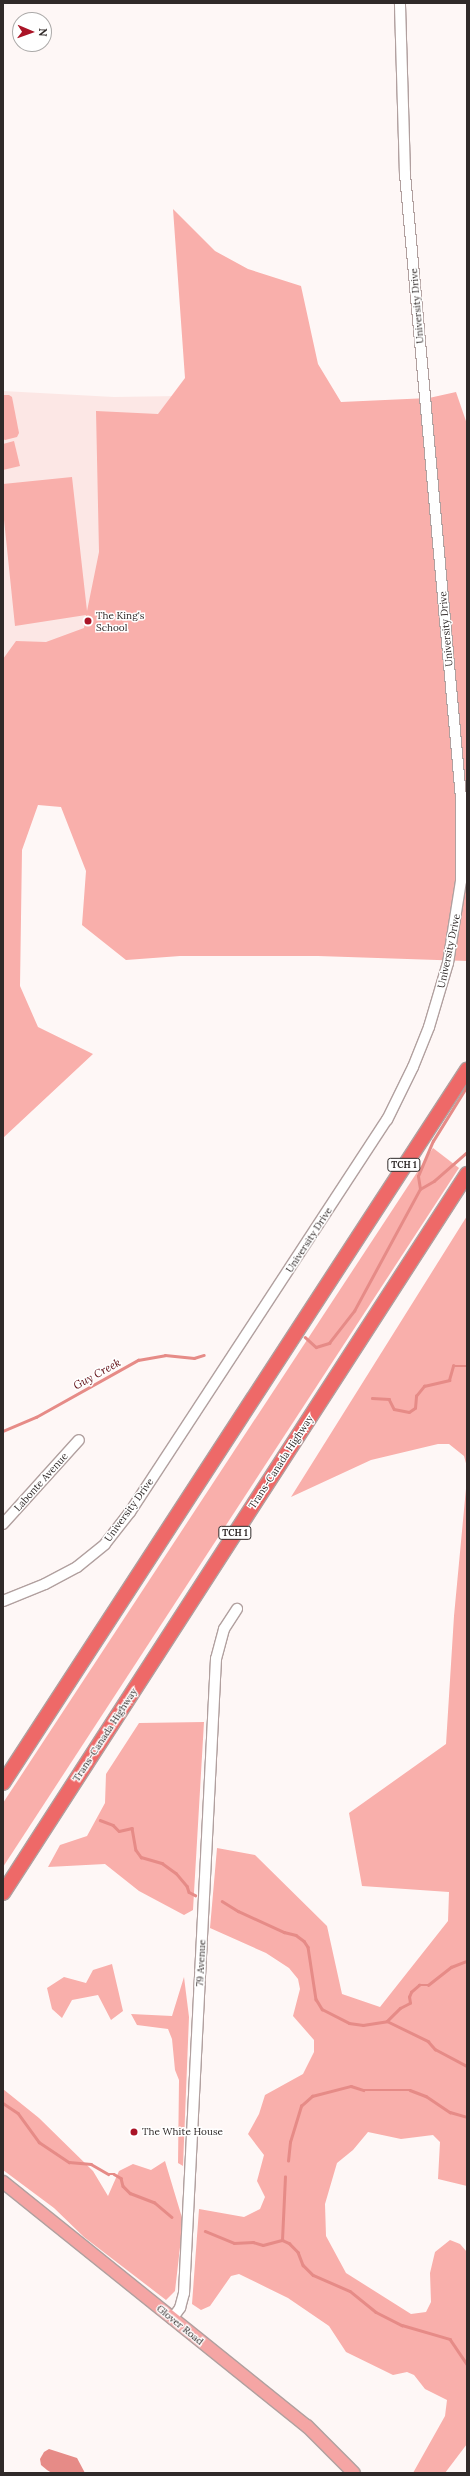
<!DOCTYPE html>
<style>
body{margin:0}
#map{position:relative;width:470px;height:2476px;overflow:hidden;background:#fef7f6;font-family:Lora,serif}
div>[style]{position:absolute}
.built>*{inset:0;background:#fce7e5}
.green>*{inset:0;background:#f9afab}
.water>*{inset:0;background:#e68b87}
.stream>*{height:2.5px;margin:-1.25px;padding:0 1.25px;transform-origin:1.25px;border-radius:1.25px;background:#e68b87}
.roads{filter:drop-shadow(1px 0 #b1a09f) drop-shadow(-1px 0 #b1a09f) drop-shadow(0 1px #b1a09f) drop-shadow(0 -1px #b1a09f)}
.minor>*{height:10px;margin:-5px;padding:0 5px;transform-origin:5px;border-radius:5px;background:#fff}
.major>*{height:12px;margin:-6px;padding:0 6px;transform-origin:6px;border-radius:6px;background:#f5a5a4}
.highway>*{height:14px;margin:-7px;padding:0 7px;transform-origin:7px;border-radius:7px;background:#ee6968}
.dots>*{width:11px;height:11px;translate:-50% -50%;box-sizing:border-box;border:2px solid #fff;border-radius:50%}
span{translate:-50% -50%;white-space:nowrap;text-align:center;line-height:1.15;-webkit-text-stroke:3px #fff;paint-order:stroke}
.shield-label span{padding:1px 3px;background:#fff;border:1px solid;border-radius:3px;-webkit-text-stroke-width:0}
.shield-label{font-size:9px;color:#302a29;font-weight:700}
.street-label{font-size:10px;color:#302a29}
.poi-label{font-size:10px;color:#302a29}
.left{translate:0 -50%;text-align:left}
.water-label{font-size:11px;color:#621016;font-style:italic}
.frame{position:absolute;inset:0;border:4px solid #302a29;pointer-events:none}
.north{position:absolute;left:12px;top:12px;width:40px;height:40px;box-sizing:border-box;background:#fff;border:1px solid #acaaa9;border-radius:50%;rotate:92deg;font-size:11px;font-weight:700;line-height:16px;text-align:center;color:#302a29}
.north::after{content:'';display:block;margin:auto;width:14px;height:18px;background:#aa1427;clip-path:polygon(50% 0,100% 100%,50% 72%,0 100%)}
</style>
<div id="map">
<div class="built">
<div style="clip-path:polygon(3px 391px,114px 397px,178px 396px,180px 554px,3px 745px)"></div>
</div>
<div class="green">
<div style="clip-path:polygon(173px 209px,215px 251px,248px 269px,301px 286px,318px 364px,341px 402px,429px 398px,456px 392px,467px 424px,467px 961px,318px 956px,180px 956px,126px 960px,82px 925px,86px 871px,61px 807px,38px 805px,22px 850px,20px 986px,38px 1027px,93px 1054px,3px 1138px,3px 659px,16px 641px,46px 642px,84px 628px,86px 615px,15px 626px,3px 510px,3px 484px,72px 477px,87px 611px,99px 552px,96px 411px,158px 414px,185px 378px)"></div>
<div style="clip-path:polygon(3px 395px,9px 395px,12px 397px,19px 433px,17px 437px,5px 440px,3px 439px)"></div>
<div style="clip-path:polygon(14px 441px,20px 466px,3px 470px,3px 444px)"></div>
<div style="clip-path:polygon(433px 1148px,459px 1168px,3px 1867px,3px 1803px)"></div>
<div style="clip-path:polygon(467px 1216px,467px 1467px,464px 1456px,449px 1444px,438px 1444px,371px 1460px,291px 1497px)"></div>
<div style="clip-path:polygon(467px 1478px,467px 2186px,438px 2179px,440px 2142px,433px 2135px,401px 2139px,368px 2132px,353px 2150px,337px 2163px,325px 2204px,326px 2236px,346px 2273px,411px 2314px,426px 2312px,431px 2302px,430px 2273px,435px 2252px,450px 2240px,460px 2244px,467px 2252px,467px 2444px,445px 2473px,413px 2473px,445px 2416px,447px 2400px,425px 2389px,414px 2375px,407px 2372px,393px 2375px,346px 2352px,329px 2326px,288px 2298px,239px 2274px,231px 2276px,210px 2306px,201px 2310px,192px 2304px,199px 2209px,244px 2217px,260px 2209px,265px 2197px,257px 2181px,264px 2155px,248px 2134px,259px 2114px,265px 2095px,303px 2074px,314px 2052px,314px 2040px,293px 2016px,300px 1989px,298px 1979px,289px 1968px,266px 1953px,210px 1928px,217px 1848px,255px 1855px,327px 1926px,342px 1994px,380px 2007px,448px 1921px,449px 1892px,362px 1886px,349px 1813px,446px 1744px,454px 1616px)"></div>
<div style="clip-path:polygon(204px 1722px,193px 1910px,184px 1915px,139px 1891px,105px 1864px,48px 1867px,60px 1845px,87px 1836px,105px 1803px,106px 1774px,139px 1723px)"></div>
<div style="clip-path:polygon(112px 1964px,123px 2011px,111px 2020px,98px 1995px,72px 2000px,62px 2018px,52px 2009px,47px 1988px,64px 1977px,86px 1983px,93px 1970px)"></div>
<div style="clip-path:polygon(184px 1977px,189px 2017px,183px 2166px,178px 2163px,179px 2080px,175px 2070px,172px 2039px,168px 2029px,137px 2025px,131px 2014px,172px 2016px)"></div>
<div style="clip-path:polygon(3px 2089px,39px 2118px,93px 2171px,108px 2196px,119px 2171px,133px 2164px,151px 2170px,165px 2161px,183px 2221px,175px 2291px,166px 2300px,84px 2237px,54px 2208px,3px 2170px)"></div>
</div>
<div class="water">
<div style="clip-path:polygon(49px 2449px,77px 2458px,85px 2473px,52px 2473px,47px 2470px,41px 2465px,40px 2459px,44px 2452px)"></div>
</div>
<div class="stream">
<div style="left:420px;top:1189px;width:13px;rotate:-99deg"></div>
<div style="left:418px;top:1176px;width:38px;rotate:-67deg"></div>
<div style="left:433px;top:1141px;width:65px;rotate:-58.3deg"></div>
<div style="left:305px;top:1337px;width:15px;rotate:42deg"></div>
<div style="left:316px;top:1347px;width:14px;rotate:-17deg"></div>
<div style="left:329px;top:1343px;width:41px;rotate:-52deg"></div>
<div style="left:354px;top:1311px;width:139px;rotate:-61.6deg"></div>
<div style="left:420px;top:1189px;width:16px;rotate:-30deg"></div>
<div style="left:434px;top:1181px;width:44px;rotate:-41.3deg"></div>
<div style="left:372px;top:1398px;width:17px;rotate:3deg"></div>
<div style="left:389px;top:1399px;width:11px;rotate:63deg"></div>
<div style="left:394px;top:1409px;width:15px;rotate:11deg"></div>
<div style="left:409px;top:1412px;width:7px;rotate:-34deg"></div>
<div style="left:415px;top:1408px;width:12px;rotate:-85deg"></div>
<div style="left:416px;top:1396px;width:13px;rotate:-51deg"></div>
<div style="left:424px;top:1386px;width:26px;rotate:-13deg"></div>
<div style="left:449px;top:1380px;width:15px;rotate:-74deg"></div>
<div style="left:453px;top:1366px;width:14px"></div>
<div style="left:3px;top:1431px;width:36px;rotate:-23deg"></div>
<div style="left:36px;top:1417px;width:117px;rotate:-29.2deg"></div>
<div style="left:138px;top:1360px;width:27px;rotate:-10deg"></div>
<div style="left:165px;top:1355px;width:29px;rotate:6deg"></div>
<div style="left:194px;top:1358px;width:10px;rotate:-17deg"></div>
<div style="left:100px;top:1820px;width:14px;rotate:21deg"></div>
<div style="left:113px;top:1825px;width:8px;rotate:45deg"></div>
<div style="left:119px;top:1831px;width:13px;rotate:-13deg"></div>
<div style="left:132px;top:1828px;width:22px;rotate:80deg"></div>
<div style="left:136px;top:1850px;width:9px;rotate:54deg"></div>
<div style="left:141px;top:1857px;width:22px;rotate:16deg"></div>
<div style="left:162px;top:1863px;width:17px;rotate:36deg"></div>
<div style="left:176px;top:1873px;width:17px;rotate:50deg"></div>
<div style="left:187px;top:1886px;width:6px;rotate:72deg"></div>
<div style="left:189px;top:1892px;width:7px;rotate:27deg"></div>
<div style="left:222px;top:1901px;width:19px;rotate:32deg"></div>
<div style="left:238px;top:1911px;width:51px;rotate:24.5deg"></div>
<div style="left:284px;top:1932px;width:12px;rotate:14deg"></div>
<div style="left:296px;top:1935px;width:10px;rotate:37deg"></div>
<div style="left:304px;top:1941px;width:7px;rotate:56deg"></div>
<div style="left:308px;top:1947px;width:53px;rotate:81.3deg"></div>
<div style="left:316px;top:1999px;width:12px;rotate:59deg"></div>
<div style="left:322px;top:2009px;width:30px;rotate:27deg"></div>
<div style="left:349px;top:2023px;width:14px;rotate:8deg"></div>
<div style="left:363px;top:2025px;width:24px;rotate:-9deg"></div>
<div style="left:387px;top:2021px;width:18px;rotate:-45deg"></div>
<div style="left:400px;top:2008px;width:11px;rotate:-27deg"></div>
<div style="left:410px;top:2003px;width:6px;rotate:-99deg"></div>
<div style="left:409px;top:1997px;width:5px;rotate:-68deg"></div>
<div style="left:411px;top:1992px;width:11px;rotate:-41deg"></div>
<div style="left:419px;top:1985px;width:9px"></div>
<div style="left:428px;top:1985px;width:29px;rotate:-38deg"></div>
<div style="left:451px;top:1967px;width:17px;rotate:-21deg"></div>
<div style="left:387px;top:2021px;width:46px;rotate:26deg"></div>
<div style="left:428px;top:2041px;width:11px;rotate:49deg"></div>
<div style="left:435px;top:2049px;width:36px;rotate:28deg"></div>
<div style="left:3px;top:2103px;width:18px;rotate:34deg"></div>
<div style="left:18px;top:2113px;width:36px;rotate:54deg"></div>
<div style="left:39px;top:2142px;width:36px;rotate:34deg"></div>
<div style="left:69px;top:2162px;width:22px;rotate:5deg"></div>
<div style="left:91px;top:2164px;width:20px;rotate:30deg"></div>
<div style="left:108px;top:2174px;width:6px"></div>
<div style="left:114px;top:2174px;width:8px;rotate:30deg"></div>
<div style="left:121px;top:2178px;width:8px;rotate:76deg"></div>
<div style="left:123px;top:2186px;width:10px;rotate:45deg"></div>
<div style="left:130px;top:2193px;width:26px;rotate:21deg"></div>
<div style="left:154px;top:2202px;width:23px;rotate:40deg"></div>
<div style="left:288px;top:2161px;width:19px;rotate:-84deg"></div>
<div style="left:290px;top:2142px;width:38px;rotate:-73deg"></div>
<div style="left:301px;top:2106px;width:15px;rotate:-42deg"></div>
<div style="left:312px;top:2096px;width:40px;rotate:-14.4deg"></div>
<div style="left:351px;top:2086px;width:13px;rotate:18deg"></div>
<div style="left:363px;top:2090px;width:47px"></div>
<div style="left:410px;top:2090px;width:17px;rotate:21deg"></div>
<div style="left:426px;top:2096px;width:29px;rotate:34deg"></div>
<div style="left:450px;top:2112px;width:18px;rotate:16deg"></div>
<div style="left:205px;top:2231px;width:31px;rotate:22deg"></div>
<div style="left:234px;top:2243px;width:19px;rotate:-3deg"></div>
<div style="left:253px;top:2242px;width:10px;rotate:17deg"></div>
<div style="left:263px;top:2245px;width:20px;rotate:-15deg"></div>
<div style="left:282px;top:2240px;width:8px;rotate:23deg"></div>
<div style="left:289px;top:2243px;width:13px;rotate:45deg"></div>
<div style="left:298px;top:2252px;width:14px;rotate:69deg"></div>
<div style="left:303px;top:2265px;width:14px;rotate:45deg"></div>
<div style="left:313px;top:2275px;width:40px;rotate:23.4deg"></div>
<div style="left:350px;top:2291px;width:33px;rotate:39deg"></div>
<div style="left:376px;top:2312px;width:29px;rotate:27deg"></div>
<div style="left:402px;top:2325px;width:50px;rotate:16.3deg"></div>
<div style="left:450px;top:2339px;width:30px;rotate:56deg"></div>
<div style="left:282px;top:2240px;width:63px;rotate:-87.3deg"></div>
</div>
<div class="roads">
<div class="minor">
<div style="left:3px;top:1524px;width:113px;rotate:-47.9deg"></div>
<div style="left:3px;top:1601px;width:45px;rotate:-22deg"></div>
<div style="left:45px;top:1584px;width:36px;rotate:-28deg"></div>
<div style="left:77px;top:1567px;width:36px;rotate:-39deg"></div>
<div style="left:105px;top:1544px;width:41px;rotate:-52deg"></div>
<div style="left:130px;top:1512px;width:469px;rotate:-56.8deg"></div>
<div style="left:387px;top:1120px;width:59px;rotate:-63.9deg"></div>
<div style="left:413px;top:1067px;width:43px;rotate:-68.2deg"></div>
<div style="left:429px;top:1027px;width:67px;rotate:-73.5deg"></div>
<div style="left:448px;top:963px;width:83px;rotate:-81deg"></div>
<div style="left:461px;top:881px;width:83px;rotate:-90deg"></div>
<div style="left:461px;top:798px;width:627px;rotate:-95.13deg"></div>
<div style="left:405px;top:174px;width:171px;rotate:-91.7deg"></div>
<div style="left:172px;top:2319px;width:14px;rotate:-54deg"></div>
<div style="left:180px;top:2308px;width:16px;rotate:-75deg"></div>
<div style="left:184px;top:2293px;width:635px;rotate:-87.11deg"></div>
<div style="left:216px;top:1659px;width:31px;rotate:-75deg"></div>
<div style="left:224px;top:1629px;width:24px;rotate:-57deg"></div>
</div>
<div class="major">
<div style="left:3px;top:2182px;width:390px;rotate:38.8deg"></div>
<div style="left:307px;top:2426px;width:66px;rotate:45deg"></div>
</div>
<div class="highway">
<div style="left:3px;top:1783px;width:851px;rotate:-56.95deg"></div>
<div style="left:3px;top:1893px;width:856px;rotate:-57.16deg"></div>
</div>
</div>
<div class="dots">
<div style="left:88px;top:621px;background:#aa1427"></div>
<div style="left:134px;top:2132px;background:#aa1427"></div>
</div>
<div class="shield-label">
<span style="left:404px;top:1165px">TCH 1</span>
<span style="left:235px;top:1533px">TCH 1</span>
</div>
<div class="street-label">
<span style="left:417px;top:306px;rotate:-95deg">University Drive</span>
<span style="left:446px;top:629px;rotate:-95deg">University Drive</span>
<span style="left:449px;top:951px;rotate:-78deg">University Drive</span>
<span style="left:309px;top:1240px;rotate:-57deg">University Drive</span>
<span style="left:281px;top:1462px;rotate:-57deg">Trans-Canada Highway</span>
<span style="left:41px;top:1482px;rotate:-48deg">Labonte Avenue</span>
<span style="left:129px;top:1510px;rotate:-54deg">University Drive</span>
<span style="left:105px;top:1735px;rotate:-57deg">Trans-Canada Highway</span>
<span style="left:201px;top:1963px;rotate:-87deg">79 Avenue</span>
<span style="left:180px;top:2325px;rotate:39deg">Glover Road</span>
</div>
<div class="poi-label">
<span class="left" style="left:96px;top:621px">The King's<br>School</span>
<span class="left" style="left:142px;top:2132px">The White House</span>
</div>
<div class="water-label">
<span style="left:97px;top:1374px;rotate:-29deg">Guy Creek</span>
</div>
<div class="frame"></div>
<div class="north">N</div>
</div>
